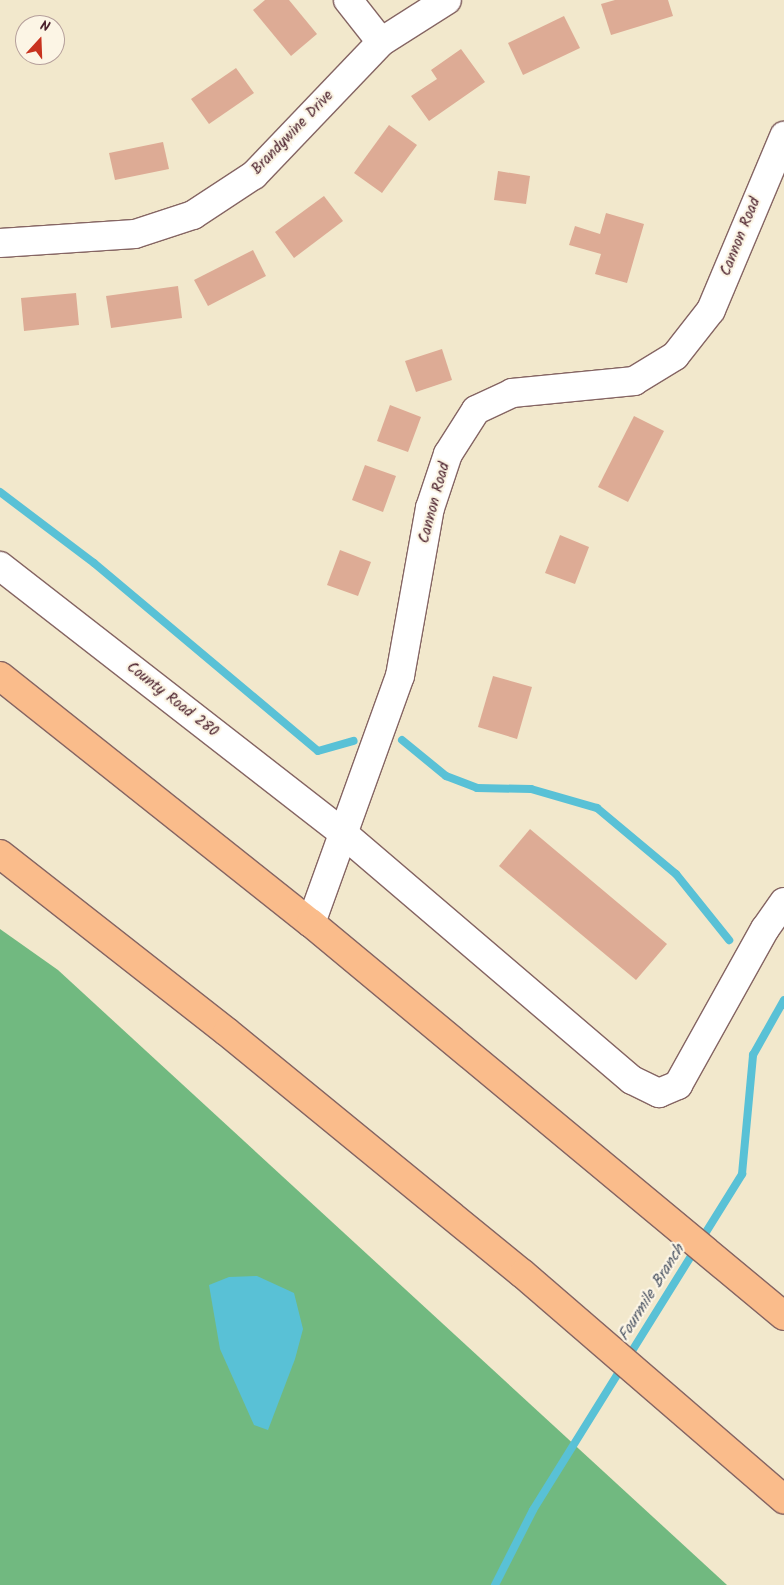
<!DOCTYPE html>
<style>
body{margin:0}
#map{position:relative;width:784px;height:1585px;overflow:hidden;background:#f2e8cc;font-family:Kalam,sans-serif}
div>[style]{position:absolute}
.forest>*{inset:0;background:#71b980}
.water>*{inset:0;background:#59c1d6}
.stream>*{height:8px;margin:-4px;padding:0 4px;transform-origin:4px;border-radius:4px;background:#59c1d6}
.building>*{inset:0;background:#ddab95}
.roads{filter:drop-shadow(1px 0 #856563) drop-shadow(-1px 0 #856563) drop-shadow(0 1px #856563) drop-shadow(0 -1px #856563)}
.minor>*{height:28px;margin:-14px;padding:0 14px;transform-origin:14px;border-radius:14px;background:#fff}
.highway>*{height:28px;margin:-14px;padding:0 14px;transform-origin:14px;border-radius:14px;background:#fabc8b}
span{translate:-50% -50%;white-space:nowrap;text-align:center;line-height:1.15;-webkit-text-stroke:4.5px #fcf5e5;paint-order:stroke}
.street-label{font-size:15px;color:#4a1f2b}
.water-label{font-size:16px;color:#4f5867;font-style:italic}
.north{position:absolute;left:15px;top:15px;width:50px;height:50px;box-sizing:border-box;background:#fcf5e5;border:1px solid #b59f9b;border-radius:50%;rotate:20deg;font-size:14px;font-weight:700;line-height:20px;text-align:center;color:#4a1f2b}
.north::after{content:'';display:block;margin:auto;width:18px;height:22px;background:#c8321e;clip-path:polygon(50% 0,100% 100%,50% 72%,0 100%)}
</style>
<div id="map">
<div class="forest">
<div style="clip-path:polygon(0 929px,58px 970px,727px 1585px,0 1585px)"></div>
</div>
<div class="water">
<div style="clip-path:polygon(257px 1276px,294px 1293px,303px 1329px,295px 1359px,268px 1430px,254px 1425px,220px 1349px,209px 1285px,229px 1277px)"></div>
</div>
<div class="stream">
<div style="left:0;top:492px;width:118px;rotate:37.1deg"></div>
<div style="left:94px;top:563px;width:292px;rotate:40deg"></div>
<div style="left:318px;top:751px;width:37px;rotate:-16deg"></div>
<div style="left:402px;top:740px;width:57px;rotate:39.3deg"></div>
<div style="left:446px;top:776px;width:33px;rotate:21deg"></div>
<div style="left:477px;top:788px;width:54px;rotate:1.1deg"></div>
<div style="left:531px;top:789px;width:69px;rotate:16.1deg"></div>
<div style="left:597px;top:808px;width:103px;rotate:39.9deg"></div>
<div style="left:676px;top:874px;width:85px;rotate:51.2deg"></div>
<div style="left:495px;top:1585px;width:84px;rotate:-63.1deg"></div>
<div style="left:533px;top:1510px;width:396px;rotate:-58.1deg"></div>
<div style="left:742px;top:1174px;width:120px;rotate:-84.7deg"></div>
<div style="left:753px;top:1055px;width:63px;rotate:-60.6deg"></div>
</div>
<div class="building">
<div style="clip-path:polygon(265px 0,289px 0,317px 34px,291px 56px,253px 10px)"></div>
<div style="clip-path:polygon(615px 0,668px 0,673px 16px,611px 35px,601px 4px)"></div>
<div style="clip-path:polygon(564px 16px,580px 48px,523px 75px,508px 43px)"></div>
<div style="clip-path:polygon(461px 49px,485px 82px,429px 121px,411px 96px,437px 79px,431px 70px)"></div>
<div style="clip-path:polygon(236px 68px,254px 93px,209px 124px,191px 99px)"></div>
<div style="clip-path:polygon(389px 125px,417px 145px,382px 193px,354px 173px)"></div>
<div style="clip-path:polygon(163px 142px,169px 169px,115px 180px,109px 153px)"></div>
<div style="clip-path:polygon(498px 171px,530px 176px,526px 204px,494px 200px)"></div>
<div style="clip-path:polygon(324px 196px,343px 221px,294px 258px,275px 232px)"></div>
<div style="clip-path:polygon(606px 213px,644px 224px,627px 283px,595px 274px,601px 254px,569px 245px,575px 226px,600px 234px)"></div>
<div style="clip-path:polygon(253px 250px,266px 276px,208px 306px,194px 280px)"></div>
<div style="clip-path:polygon(178px 286px,182px 318px,111px 328px,106px 296px)"></div>
<div style="clip-path:polygon(76px 293px,79px 325px,24px 331px,21px 298px)"></div>
<div style="clip-path:polygon(442px 349px,452px 380px,416px 392px,405px 361px)"></div>
<div style="clip-path:polygon(390px 405px,421px 417px,408px 452px,377px 441px)"></div>
<div style="clip-path:polygon(634px 416px,664px 431px,628px 502px,598px 487px)"></div>
<div style="clip-path:polygon(365px 465px,396px 476px,383px 512px,352px 500px)"></div>
<div style="clip-path:polygon(560px 535px,589px 547px,575px 584px,545px 573px)"></div>
<div style="clip-path:polygon(340px 550px,371px 562px,358px 596px,327px 585px)"></div>
<div style="clip-path:polygon(493px 676px,532px 687px,517px 739px,478px 727px)"></div>
<div style="clip-path:polygon(530px 829px,667px 944px,636px 980px,499px 866px)"></div>
</div>
<div class="roads">
<div class="minor">
<div style="left:348px;top:0;width:53px;rotate:51.8deg"></div>
<div style="left:0;top:243px;width:135px;rotate:-3.8deg"></div>
<div style="left:135px;top:234px;width:61px;rotate:-18.1deg"></div>
<div style="left:193px;top:215px;width:73px;rotate:-33.3deg"></div>
<div style="left:254px;top:175px;width:184px;rotate:-46.3deg"></div>
<div style="left:381px;top:42px;width:78px;rotate:-32.5deg"></div>
<div style="left:0;top:566px;width:437px;rotate:37.9deg"></div>
<div style="left:345px;top:835px;width:377px;rotate:40.5deg"></div>
<div style="left:632px;top:1080px;width:30px;rotate:26deg"></div>
<div style="left:659px;top:1093px;width:21px;rotate:-23deg"></div>
<div style="left:678px;top:1085px;width:179px;rotate:-60.9deg"></div>
<div style="left:765px;top:929px;width:33px;rotate:-55deg"></div>
<div style="left:311px;top:923px;width:263px;rotate:-70.2deg"></div>
<div style="left:400px;top:676px;width:171px;rotate:-79.9deg"></div>
<div style="left:430px;top:508px;width:57px;rotate:-71.6deg"></div>
<div style="left:448px;top:454px;width:52px;rotate:-57.5deg"></div>
<div style="left:476px;top:410px;width:40px;rotate:-25deg"></div>
<div style="left:512px;top:393px;width:123px;rotate:-5.6deg"></div>
<div style="left:634px;top:381px;width:48px;rotate:-31.4deg"></div>
<div style="left:675px;top:356px;width:58px;rotate:-52deg"></div>
<div style="left:711px;top:310px;width:189px;rotate:-67.2deg"></div>
</div>
<div class="highway">
<div style="left:0;top:676px;width:397px;rotate:38.5deg"></div>
<div style="left:311px;top:923px;width:615px;rotate:39.72deg"></div>
<div style="left:0;top:854px;width:288px;rotate:38.1deg"></div>
<div style="left:227px;top:1032px;width:382px;rotate:39.3deg"></div>
<div style="left:523px;top:1274px;width:345px;rotate:40.8deg"></div>
</div>
</div>
<div class="street-label">
<span style="left:293px;top:133px;rotate:-46deg">Brandywine Drive</span>
<span style="left:741px;top:237px;rotate:-68deg">Cannon Road</span>
<span style="left:435px;top:503px;rotate:-75deg">Cannon Road</span>
<span style="left:172px;top:700px;rotate:38deg">County Road 280</span>
</div>
<div class="water-label">
<span style="left:652px;top:1293px;rotate:-58deg">Fourmile Branch</span>
</div>
<div class="north">N</div>
</div>
